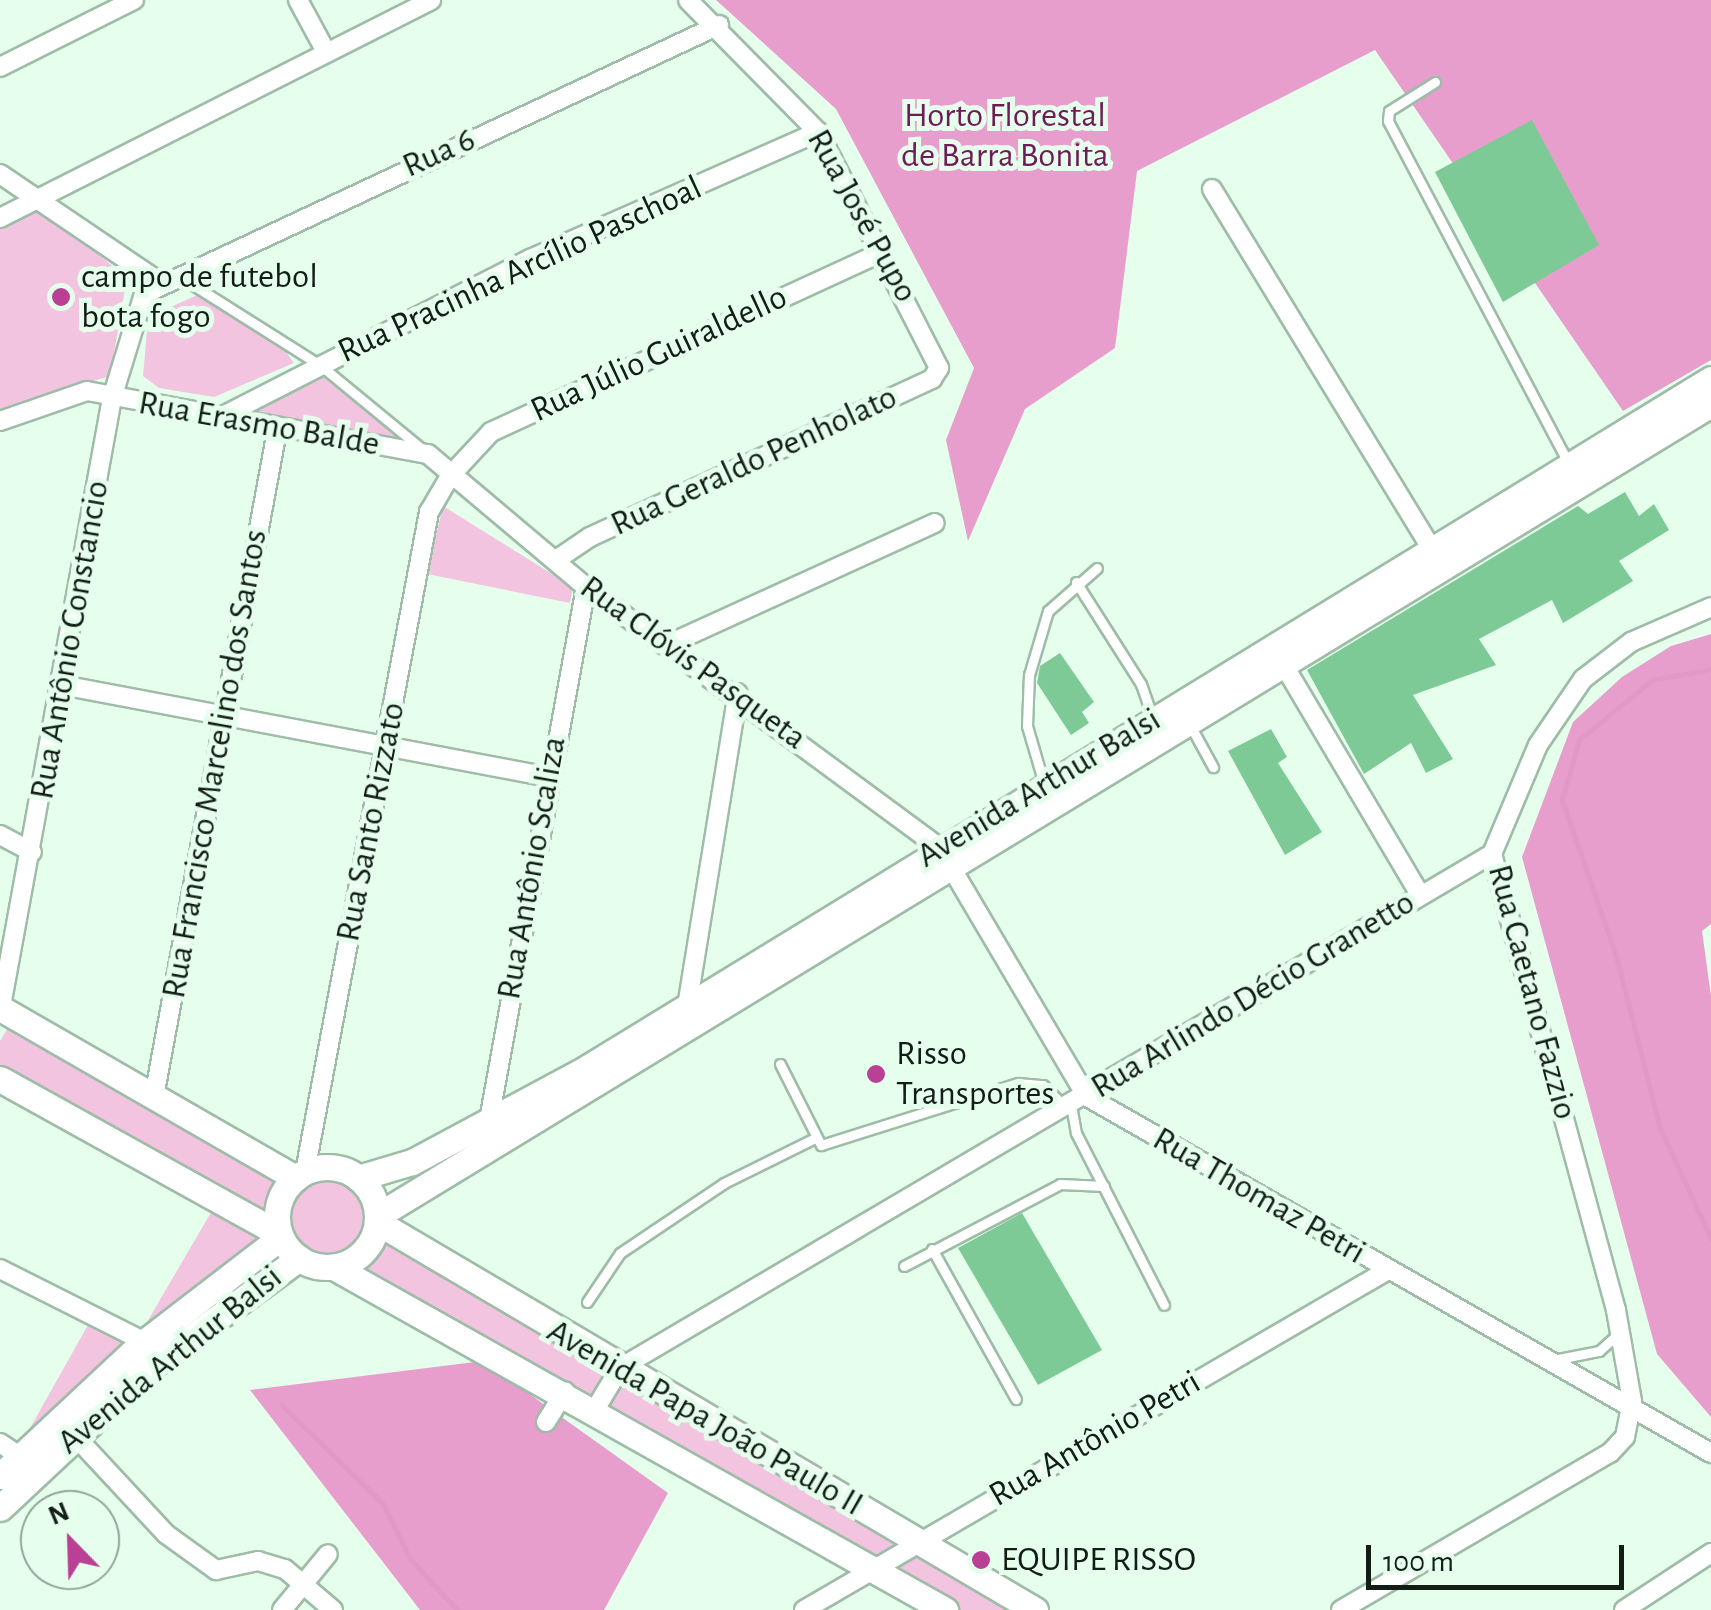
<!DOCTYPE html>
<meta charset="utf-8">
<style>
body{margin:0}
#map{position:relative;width:1711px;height:1610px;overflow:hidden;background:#e6ffed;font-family:"Alegreya Sans",sans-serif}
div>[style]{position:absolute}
.green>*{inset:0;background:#f3c4e0}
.round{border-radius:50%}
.forest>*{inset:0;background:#e89ecc}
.stream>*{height:5px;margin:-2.5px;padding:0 2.5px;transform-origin:2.5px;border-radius:2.5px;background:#e399c7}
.building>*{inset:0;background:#7eca97}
.roads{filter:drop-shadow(2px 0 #9ebca7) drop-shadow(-2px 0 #9ebca7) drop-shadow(0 2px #9ebca7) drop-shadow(0 -2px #9ebca7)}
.lane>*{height:9px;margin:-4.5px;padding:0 4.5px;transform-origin:4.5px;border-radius:4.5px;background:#fff}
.street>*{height:18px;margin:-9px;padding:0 9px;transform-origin:9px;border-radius:9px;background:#fff}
.secondary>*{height:25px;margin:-12.5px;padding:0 12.5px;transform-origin:12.5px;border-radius:12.5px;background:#fff}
.secondary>.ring{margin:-12.5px;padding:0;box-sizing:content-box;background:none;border:25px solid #fff;border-radius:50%}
.dots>*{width:28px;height:28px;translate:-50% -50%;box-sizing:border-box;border:5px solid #e6ffed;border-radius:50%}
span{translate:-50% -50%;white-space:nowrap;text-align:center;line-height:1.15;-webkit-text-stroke:10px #e6ffed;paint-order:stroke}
.park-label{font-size:35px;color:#701b57}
.street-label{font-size:35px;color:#121d15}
.poi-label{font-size:35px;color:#121d15}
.left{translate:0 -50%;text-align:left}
.north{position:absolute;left:20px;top:1490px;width:100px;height:100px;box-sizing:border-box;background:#e6ffed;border:2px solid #91a597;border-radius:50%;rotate:337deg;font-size:28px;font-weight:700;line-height:40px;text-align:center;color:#121d15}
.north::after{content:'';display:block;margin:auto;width:35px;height:45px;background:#b94094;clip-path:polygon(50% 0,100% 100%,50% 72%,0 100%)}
.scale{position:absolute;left:1366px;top:1545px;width:258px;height:45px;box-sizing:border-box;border:5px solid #121d15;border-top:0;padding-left:12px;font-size:30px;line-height:35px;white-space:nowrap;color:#121d15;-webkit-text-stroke:8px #e6ffed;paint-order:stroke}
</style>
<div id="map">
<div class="green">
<div style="clip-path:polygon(43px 209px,127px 278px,110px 376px,0 409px,0 224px)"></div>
<div style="clip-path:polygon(197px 295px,281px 345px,294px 363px,214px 397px,159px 388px,143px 376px,147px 331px,160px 312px)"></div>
<div style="clip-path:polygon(319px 374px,415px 449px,252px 413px)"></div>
<div style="clip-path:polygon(443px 506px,573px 587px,570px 603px,427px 574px)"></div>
<div style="clip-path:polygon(10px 1024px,286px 1185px,274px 1225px,0 1069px,0 1041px)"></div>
<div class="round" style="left:280px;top:1170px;width:92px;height:92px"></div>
<div style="clip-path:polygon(213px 1209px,266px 1240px,140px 1334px)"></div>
<div style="clip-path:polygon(384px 1234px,617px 1369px,595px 1406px,351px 1269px)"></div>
<div style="clip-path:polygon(93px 1316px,142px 1342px,20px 1446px)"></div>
<div style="clip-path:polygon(620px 1371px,913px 1541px,872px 1568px,598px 1408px)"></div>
<div style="clip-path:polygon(917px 1544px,1030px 1610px,949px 1610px,875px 1570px)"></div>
</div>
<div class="forest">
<div style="clip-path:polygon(716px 0,1711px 0,1711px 360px,1623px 411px,1375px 50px,1137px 171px,1115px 348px,1025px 409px,968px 541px,946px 440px,974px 368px,836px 109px)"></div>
<div style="clip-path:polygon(1711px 634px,1711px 924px,1702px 931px,1711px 996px,1711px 1417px,1657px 1354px,1522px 857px,1573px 722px,1622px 677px,1671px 646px)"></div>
<div style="clip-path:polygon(483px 1361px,668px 1493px,604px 1610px,420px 1610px,250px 1390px)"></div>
</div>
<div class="stream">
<div style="left:1711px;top:669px;width:60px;rotate:169.4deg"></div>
<div style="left:1652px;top:680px;width:94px;rotate:140.6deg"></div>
<div style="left:1579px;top:740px;width:62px;rotate:105.8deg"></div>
<div style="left:1562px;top:800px;width:165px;rotate:70.9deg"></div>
<div style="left:1616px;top:956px;width:178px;rotate:75.7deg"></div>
<div style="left:1660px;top:1128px;width:122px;rotate:65.3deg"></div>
<div style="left:282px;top:1405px;width:141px;rotate:44.4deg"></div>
<div style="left:383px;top:1504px;width:61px;rotate:63.9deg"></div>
<div style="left:410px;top:1559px;width:69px;rotate:47.3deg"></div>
</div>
<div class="building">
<div style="clip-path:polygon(1532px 120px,1599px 245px,1503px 302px,1435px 172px)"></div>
<div style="clip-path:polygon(1625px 492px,1639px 516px,1654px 504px,1669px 530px,1619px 561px,1633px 581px,1563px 623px,1552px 600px,1479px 639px,1496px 665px,1413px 695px,1453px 759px,1426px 773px,1411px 743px,1364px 774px,1307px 670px,1578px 506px,1588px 514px)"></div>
<div style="clip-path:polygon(1060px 653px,1094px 702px,1082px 712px,1089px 723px,1071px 735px,1037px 683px,1040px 666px)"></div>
<div style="clip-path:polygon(1271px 729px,1287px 757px,1278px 763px,1322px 832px,1285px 855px,1228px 751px)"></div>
<div style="clip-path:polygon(1022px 1213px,1102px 1350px,1038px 1385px,958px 1248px)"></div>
</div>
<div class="roads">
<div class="lane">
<div style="left:1435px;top:82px;width:54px;rotate:147.8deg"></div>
<div style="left:1389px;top:111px;width:10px;rotate:96deg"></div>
<div style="left:1388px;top:121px;width:386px;rotate:62.2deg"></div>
<div style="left:179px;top:276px;width:167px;rotate:32.3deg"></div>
<div style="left:320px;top:365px;width:132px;rotate:39.5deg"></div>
<div style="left:1076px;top:582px;width:121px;rotate:57.5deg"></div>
<div style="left:1141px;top:684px;width:36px;rotate:71deg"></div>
<div style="left:1190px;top:725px;width:48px;rotate:61.3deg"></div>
<div style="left:1044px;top:784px;width:60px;rotate:-106.3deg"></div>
<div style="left:1027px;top:726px;width:51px;rotate:-87.8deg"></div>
<div style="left:1029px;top:675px;width:67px;rotate:-73.5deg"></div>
<div style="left:1048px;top:611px;width:65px;rotate:-41.3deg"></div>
<div style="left:780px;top:1064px;width:91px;rotate:63.2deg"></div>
<div style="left:821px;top:1145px;width:207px;rotate:-17.5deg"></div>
<div style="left:1018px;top:1083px;width:25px;rotate:5deg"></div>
<div style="left:1043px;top:1085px;width:30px;rotate:45deg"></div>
<div style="left:1071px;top:1105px;width:28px;rotate:80deg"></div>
<div style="left:1076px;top:1133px;width:193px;rotate:62.9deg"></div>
<div style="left:932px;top:1249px;width:172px;rotate:60.8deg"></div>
<div style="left:904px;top:1266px;width:176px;rotate:-27.7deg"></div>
<div style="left:1060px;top:1184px;width:44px;rotate:2.6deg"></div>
<div style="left:587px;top:1302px;width:59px;rotate:-56deg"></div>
<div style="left:620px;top:1253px;width:125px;rotate:-33.9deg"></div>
<div style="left:724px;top:1183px;width:102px;rotate:-26.3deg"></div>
<div style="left:1553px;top:1360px;width:47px;rotate:-11.1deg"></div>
<div style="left:1599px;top:1351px;width:25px;rotate:-42deg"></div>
</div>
<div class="street">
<div style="left:298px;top:0;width:55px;rotate:61.6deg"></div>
<div style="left:0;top:67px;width:150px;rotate:-26.6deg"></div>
<div style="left:0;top:174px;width:194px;rotate:34.1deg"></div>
<div style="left:1212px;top:189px;width:430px;rotate:58.6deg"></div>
<div style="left:0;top:218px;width:483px;rotate:-26.8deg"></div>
<div style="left:225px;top:415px;width:343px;rotate:-27.1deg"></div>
<div style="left:530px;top:259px;width:315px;rotate:-23.8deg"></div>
<div style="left:0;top:421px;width:92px;rotate:-19deg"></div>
<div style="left:87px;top:391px;width:347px;rotate:10.5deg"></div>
<div style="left:428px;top:454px;width:207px;rotate:40.1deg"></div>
<div style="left:586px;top:587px;width:438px;rotate:36.4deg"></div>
<div style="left:939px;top:847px;width:289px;rotate:59.4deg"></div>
<div style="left:1086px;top:1096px;width:720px;rotate:29.74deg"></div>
<div style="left:556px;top:560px;width:41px;rotate:-34.1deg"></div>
<div style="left:590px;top:537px;width:377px;rotate:-24.8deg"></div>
<div style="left:932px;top:379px;width:13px;rotate:-58deg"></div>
<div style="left:939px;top:368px;width:265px;rotate:-117.1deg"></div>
<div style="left:818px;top:132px;width:185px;rotate:-134.6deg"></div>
<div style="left:667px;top:645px;width:294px;rotate:-24.5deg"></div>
<div style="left:1279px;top:657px;width:276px;rotate:59.3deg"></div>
<div style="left:62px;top:685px;width:494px;rotate:10.7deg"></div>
<div style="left:0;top:835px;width:36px;rotate:28deg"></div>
<div style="left:0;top:1012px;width:624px;rotate:-79.66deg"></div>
<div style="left:112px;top:398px;width:109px;rotate:-72.9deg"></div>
<div style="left:144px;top:294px;width:635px;rotate:-25.07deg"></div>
<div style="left:686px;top:1013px;width:324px;rotate:-80.8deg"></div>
<div style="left:154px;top:1097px;width:677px;rotate:-79.54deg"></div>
<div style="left:488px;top:1126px;width:548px;rotate:-79.7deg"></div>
<div style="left:305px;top:1172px;width:672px;rotate:-79.36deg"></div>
<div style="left:429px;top:512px;width:42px;rotate:-59.7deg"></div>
<div style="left:450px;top:476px;width:60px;rotate:-47deg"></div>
<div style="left:491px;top:432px;width:431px;rotate:-24.7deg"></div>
<div style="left:0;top:1269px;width:169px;rotate:26.7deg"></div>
<div style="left:596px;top:1408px;width:47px;rotate:-59deg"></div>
<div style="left:620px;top:1368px;width:1012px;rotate:-30.52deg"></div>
<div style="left:546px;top:1422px;width:36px;rotate:-58deg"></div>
<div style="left:74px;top:1435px;width:135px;rotate:47.1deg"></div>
<div style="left:166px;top:1534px;width:62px;rotate:35.8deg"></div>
<div style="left:216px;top:1570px;width:43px;rotate:-12.1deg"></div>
<div style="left:258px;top:1561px;width:28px;rotate:17deg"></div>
<div style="left:285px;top:1569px;width:63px;rotate:40.5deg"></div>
<div style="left:0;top:1443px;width:34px;rotate:34deg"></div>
<div style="left:282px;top:1610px;width:72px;rotate:-50.6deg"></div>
<div style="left:804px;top:1610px;width:676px;rotate:-30.21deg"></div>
<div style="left:1341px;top:1610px;width:311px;rotate:-30.3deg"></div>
<div style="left:1610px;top:1453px;width:22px;rotate:-47deg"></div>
<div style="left:1625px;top:1437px;width:37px;rotate:-79deg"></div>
<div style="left:1632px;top:1401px;width:92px;rotate:-100deg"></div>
<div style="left:1616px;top:1310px;width:473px;rotate:-105.2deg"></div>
<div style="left:1492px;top:854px;width:118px;rotate:-67.1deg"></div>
<div style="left:1538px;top:745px;width:80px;rotate:-55.7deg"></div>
<div style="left:1583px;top:679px;width:61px;rotate:-37.6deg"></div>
<div style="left:1631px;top:642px;width:87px;rotate:-23.6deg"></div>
<div style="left:1624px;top:1610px;width:104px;rotate:-33.2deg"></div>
</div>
<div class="secondary">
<div style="left:0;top:1008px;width:341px;rotate:29.9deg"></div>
<div style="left:0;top:1079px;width:320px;rotate:29deg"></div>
<div class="ring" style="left:277px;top:1167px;width:75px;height:75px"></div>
<div style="left:358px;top:1178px;width:56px;rotate:-16.5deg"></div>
<div style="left:412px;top:1162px;width:199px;rotate:-28.2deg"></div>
<div style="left:587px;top:1068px;width:1318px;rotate:-31.51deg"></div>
<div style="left:377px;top:1216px;width:1562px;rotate:-31.33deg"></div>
<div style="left:377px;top:1222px;width:764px;rotate:30.53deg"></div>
<div style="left:334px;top:1267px;width:701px;rotate:29.31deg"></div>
<div style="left:0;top:1476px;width:189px;rotate:-43.1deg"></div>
<div style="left:138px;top:1347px;width:180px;rotate:-37.6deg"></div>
<div style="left:0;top:1508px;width:209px;rotate:-43.1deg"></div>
<div style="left:153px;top:1365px;width:181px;rotate:-36.2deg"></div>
</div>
</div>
<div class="dots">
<div style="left:61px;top:297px;background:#b94094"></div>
<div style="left:876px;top:1074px;background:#b94094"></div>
<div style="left:981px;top:1560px;background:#b94094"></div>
</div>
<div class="park-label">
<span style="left:1005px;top:136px">Horto Florestal<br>de Barra Bonita</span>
</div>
<div class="street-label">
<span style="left:439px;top:153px;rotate:-24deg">Rua 6</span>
<span style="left:862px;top:216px;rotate:61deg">Rua José Pupo</span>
<span style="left:520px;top:270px;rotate:-25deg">Rua Pracinha Arcílio Paschoal</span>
<span style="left:659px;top:354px;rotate:-25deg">Rua Júlio Guiraldello</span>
<span style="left:259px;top:424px;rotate:10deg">Rua Erasmo Balde</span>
<span style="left:754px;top:461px;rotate:-25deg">Rua Geraldo Penholato</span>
<span style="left:70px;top:640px;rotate:-80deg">Rua Antônio Constancio</span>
<span style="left:693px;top:663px;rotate:36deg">Rua Clóvis Pasqueta</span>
<span style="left:215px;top:764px;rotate:-80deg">Rua Francisco Marcelino dos Santos</span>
<span style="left:1039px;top:788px;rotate:-31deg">Avenida Arthur Balsi</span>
<span style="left:371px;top:822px;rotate:-79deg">Rua Santo Rizzato</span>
<span style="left:532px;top:868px;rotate:-80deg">Rua Antônio Scaliza</span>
<span style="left:1532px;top:992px;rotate:75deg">Rua Caetano Fazzio</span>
<span style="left:1253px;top:995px;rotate:-31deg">Rua Arlindo Décio Granetto</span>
<span style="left:1259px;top:1196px;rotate:30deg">Rua Thomaz Petri</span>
<span style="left:170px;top:1360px;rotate:-39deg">Avenida Arthur Balsi</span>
<span style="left:705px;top:1418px;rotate:30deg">Avenida Papa João Paulo II</span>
<span style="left:1095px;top:1439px;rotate:-30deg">Rua Antônio Petri</span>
</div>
<div class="poi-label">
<span class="left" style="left:81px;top:297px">campo de futebol<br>bota fogo</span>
<span class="left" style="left:896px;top:1074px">Risso<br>Transportes</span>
<span class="left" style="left:1001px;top:1560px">EQUIPE RISSO</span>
</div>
<div class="north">N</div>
<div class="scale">100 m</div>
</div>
